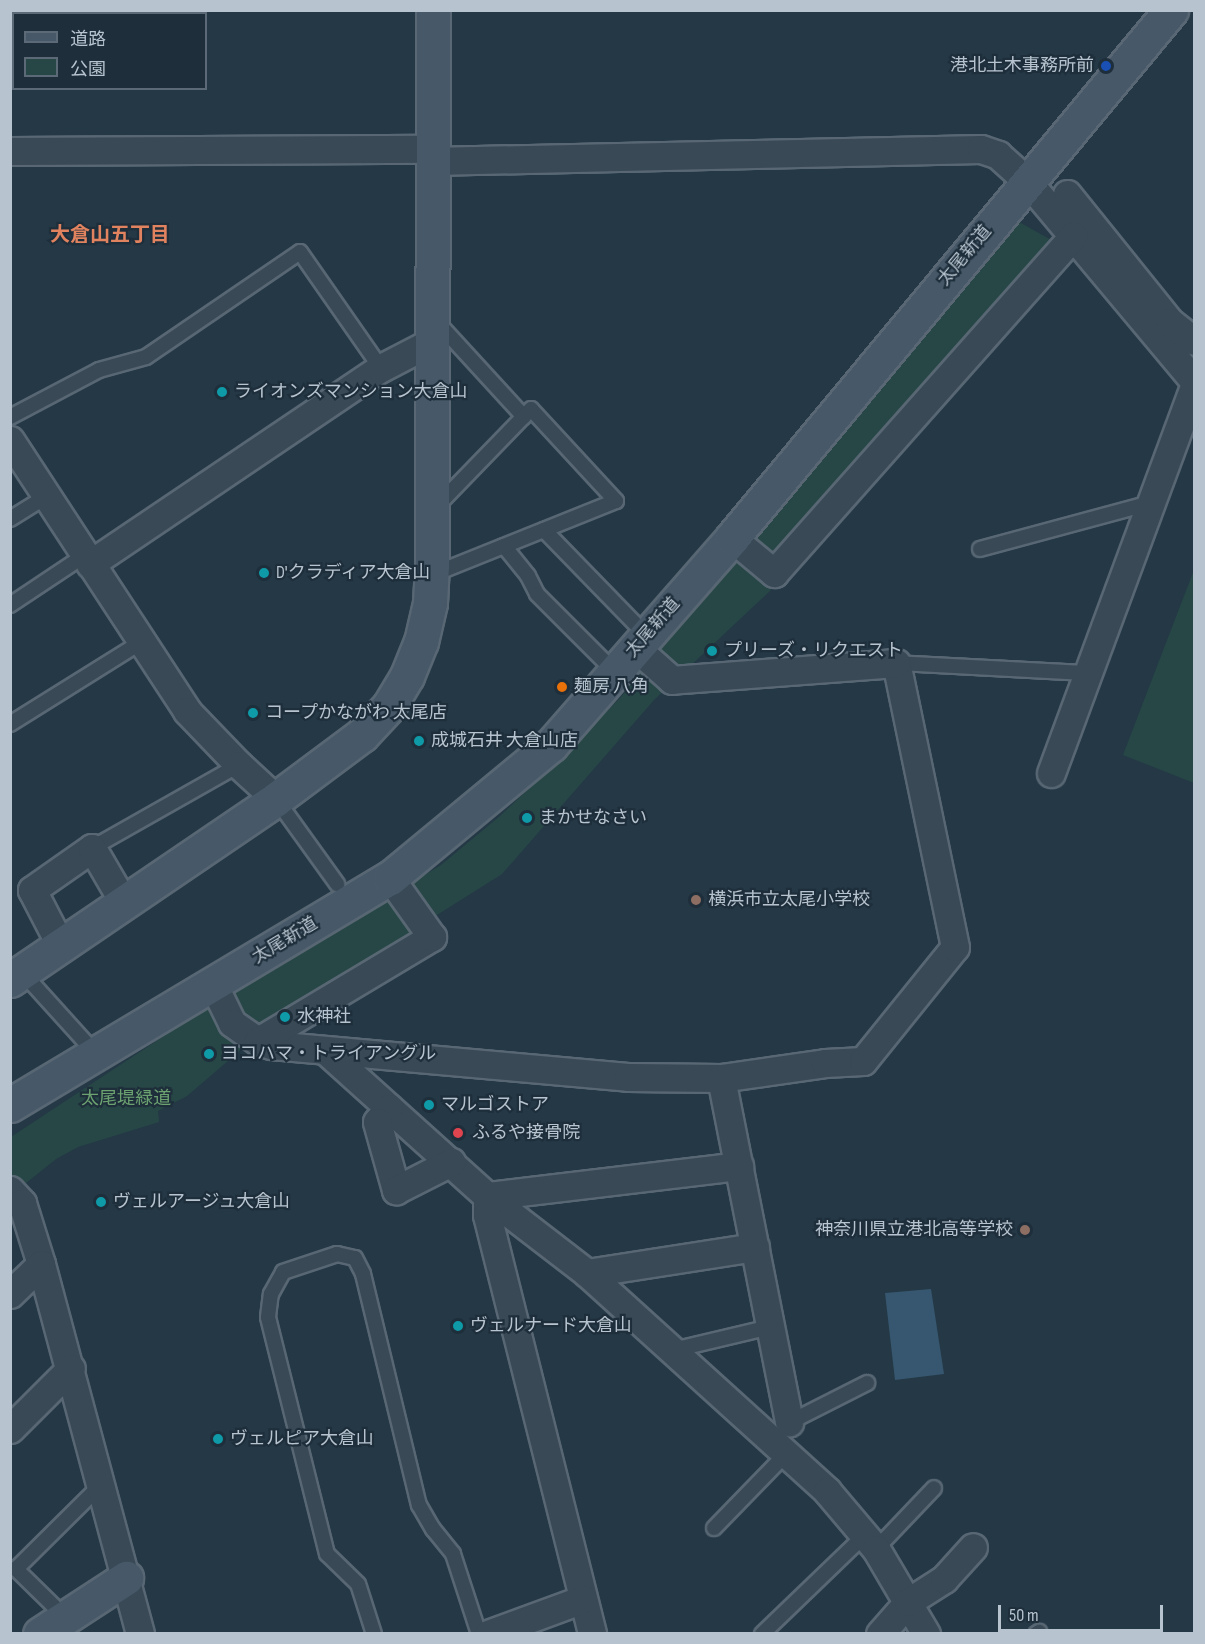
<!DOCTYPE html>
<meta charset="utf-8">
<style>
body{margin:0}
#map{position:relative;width:1205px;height:1644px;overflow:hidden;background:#243846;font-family:"Sofia Sans Condensed","Noto Sans JP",sans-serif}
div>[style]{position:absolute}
.green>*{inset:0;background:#274746}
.water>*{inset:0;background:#36576f}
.roads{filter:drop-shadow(2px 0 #586773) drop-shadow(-2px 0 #586773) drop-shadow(0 2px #586773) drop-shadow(0 -2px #586773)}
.lane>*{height:14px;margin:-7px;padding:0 7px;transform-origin:7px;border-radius:7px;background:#394955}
.street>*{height:27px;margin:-13.5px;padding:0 13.5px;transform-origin:13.5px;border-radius:13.5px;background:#394955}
.secondary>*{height:33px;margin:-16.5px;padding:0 16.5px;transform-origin:16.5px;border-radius:16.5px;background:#475969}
.dots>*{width:16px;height:16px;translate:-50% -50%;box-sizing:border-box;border:3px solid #1e2e3b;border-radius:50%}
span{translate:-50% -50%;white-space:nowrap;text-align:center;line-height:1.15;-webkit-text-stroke:4.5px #1e2e3b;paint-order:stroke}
.poi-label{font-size:18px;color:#b7c4cf}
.right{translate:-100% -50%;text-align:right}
.left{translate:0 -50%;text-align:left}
.street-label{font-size:18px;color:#b7c4cf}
.park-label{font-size:18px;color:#6ca270}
.neighbourhood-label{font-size:20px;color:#e2835f;font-weight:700}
.frame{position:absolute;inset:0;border:12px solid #b7c4cf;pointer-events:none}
.legend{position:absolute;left:12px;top:12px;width:195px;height:78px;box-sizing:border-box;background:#1e2e3b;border:2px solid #5b6a76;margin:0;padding:8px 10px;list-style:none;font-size:18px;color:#b7c4cf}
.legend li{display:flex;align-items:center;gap:12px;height:30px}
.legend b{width:30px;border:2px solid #5b6a76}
.scale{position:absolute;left:998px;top:1605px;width:165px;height:27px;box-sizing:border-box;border:3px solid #b7c4cf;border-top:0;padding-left:8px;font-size:18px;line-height:21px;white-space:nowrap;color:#b7c4cf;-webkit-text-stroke:4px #1e2e3b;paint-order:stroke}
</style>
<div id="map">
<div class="green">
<div style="clip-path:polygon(1012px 218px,1053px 241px,765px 579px,771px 590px,654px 700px,502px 874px,421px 925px,412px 936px,243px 1048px,187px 1096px,158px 1111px,159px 1122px,78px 1147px,56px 1159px,11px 1195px,11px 1137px,208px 1007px,441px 865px,500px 816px,553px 766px,621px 697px)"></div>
<div style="clip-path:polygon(1194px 570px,1194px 783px,1123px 755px)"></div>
</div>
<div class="water">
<div style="clip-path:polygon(931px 1289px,944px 1374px,895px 1380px,885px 1293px)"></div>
</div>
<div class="roads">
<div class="lane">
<div style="left:438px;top:323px;width:127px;rotate:47.5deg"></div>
<div style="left:10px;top:417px;width:101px;rotate:-27.8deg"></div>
<div style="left:99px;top:370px;width:49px;rotate:-15.5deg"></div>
<div style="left:146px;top:357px;width:186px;rotate:-34.3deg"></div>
<div style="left:300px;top:252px;width:141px;rotate:55.1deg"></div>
<div style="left:10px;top:519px;width:44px;rotate:-31.9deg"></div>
<div style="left:544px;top:530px;width:148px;rotate:45.8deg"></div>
<div style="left:504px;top:546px;width:38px;rotate:51deg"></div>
<div style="left:528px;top:576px;width:20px;rotate:63deg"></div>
<div style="left:537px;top:594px;width:110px;rotate:45deg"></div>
<div style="left:980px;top:549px;width:177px;rotate:-15.1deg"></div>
<div style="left:434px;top:574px;width:196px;rotate:-21.9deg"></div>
<div style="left:616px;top:501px;width:125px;rotate:-132.7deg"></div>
<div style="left:531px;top:409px;width:138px;rotate:134.1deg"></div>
<div style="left:10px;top:605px;width:90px;rotate:-33.7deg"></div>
<div style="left:896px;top:663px;width:192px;rotate:3deg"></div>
<div style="left:10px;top:724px;width:155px;rotate:-32deg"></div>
<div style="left:276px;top:799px;width:105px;rotate:54.3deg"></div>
<div style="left:92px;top:848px;width:169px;rotate:-29.5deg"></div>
<div style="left:22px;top:972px;width:110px;rotate:47.9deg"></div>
<div style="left:673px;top:1350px;width:100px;rotate:-13.3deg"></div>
<div style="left:786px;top:1424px;width:91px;rotate:-26.8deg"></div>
<div style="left:714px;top:1528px;width:103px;rotate:-45.8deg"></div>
<div style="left:876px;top:1549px;width:84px;rotate:-46.4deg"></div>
<div style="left:65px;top:1617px;width:69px;rotate:-135.6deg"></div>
<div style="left:16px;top:1569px;width:120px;rotate:-44.7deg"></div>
<div style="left:374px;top:1634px;width:52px;rotate:-107.7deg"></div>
<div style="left:358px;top:1584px;width:43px;rotate:-135.9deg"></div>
<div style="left:327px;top:1554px;width:244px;rotate:-104deg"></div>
<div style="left:268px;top:1317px;width:23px;rotate:-83deg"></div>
<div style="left:271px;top:1294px;width:25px;rotate:-61deg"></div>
<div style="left:283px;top:1272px;width:57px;rotate:-18.4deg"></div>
<div style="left:337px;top:1254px;width:18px;rotate:13deg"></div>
<div style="left:355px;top:1258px;width:18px;rotate:63deg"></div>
<div style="left:363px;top:1274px;width:238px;rotate:76.4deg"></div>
<div style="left:419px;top:1505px;width:28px;rotate:60deg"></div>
<div style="left:433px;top:1529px;width:32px;rotate:51deg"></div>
<div style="left:453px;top:1554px;width:84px;rotate:72deg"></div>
<div style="left:762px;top:1634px;width:143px;rotate:-43.9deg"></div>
<div style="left:1036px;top:1634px;width:4px;rotate:-34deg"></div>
</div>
<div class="street">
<div style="left:10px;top:151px;width:421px;rotate:-0.3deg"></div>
<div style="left:432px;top:161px;width:549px;rotate:-1.25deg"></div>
<div style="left:981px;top:149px;width:18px;rotate:19deg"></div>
<div style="left:998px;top:155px;width:39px;rotate:42deg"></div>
<div style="left:1027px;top:181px;width:261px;rotate:50.1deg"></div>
<div style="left:1067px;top:194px;width:164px;rotate:51.2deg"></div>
<div style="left:1170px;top:322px;width:31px;rotate:38deg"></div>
<div style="left:10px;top:440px;width:324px;rotate:56.8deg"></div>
<div style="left:187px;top:711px;width:75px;rotate:46.1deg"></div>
<div style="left:239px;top:765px;width:50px;rotate:42.6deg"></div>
<div style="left:732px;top:538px;width:55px;rotate:39.8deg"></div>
<div style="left:774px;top:573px;width:451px;rotate:-48.4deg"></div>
<div style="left:90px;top:564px;width:351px;rotate:-34deg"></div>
<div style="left:381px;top:368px;width:59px;rotate:-27.4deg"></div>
<div style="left:1051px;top:773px;width:413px;rotate:-69.7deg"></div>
<div style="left:61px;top:946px;width:63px;rotate:-117.4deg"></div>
<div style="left:32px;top:890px;width:73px;rotate:-35deg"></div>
<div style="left:92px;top:848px;width:64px;rotate:59.8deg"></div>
<div style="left:213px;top:984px;width:43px;rotate:64deg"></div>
<div style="left:232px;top:1023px;width:32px;rotate:35deg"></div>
<div style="left:258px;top:1041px;width:14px;rotate:17deg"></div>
<div style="left:271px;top:1045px;width:358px;rotate:5.1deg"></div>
<div style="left:628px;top:1077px;width:93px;rotate:0.6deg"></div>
<div style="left:721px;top:1078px;width:105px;rotate:-8.2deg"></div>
<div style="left:825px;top:1063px;width:38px;rotate:-3deg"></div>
<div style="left:863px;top:1061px;width:146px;rotate:-51.1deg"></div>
<div style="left:955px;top:947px;width:290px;rotate:-101.7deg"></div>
<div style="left:896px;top:663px;width:225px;rotate:175.7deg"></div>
<div style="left:672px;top:680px;width:48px;rotate:-138.4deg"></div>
<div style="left:258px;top:1041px;width:203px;rotate:-30.9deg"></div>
<div style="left:432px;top:937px;width:72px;rotate:-125.4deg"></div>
<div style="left:326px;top:1051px;width:217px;rotate:42deg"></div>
<div style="left:487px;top:1196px;width:126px;rotate:37.6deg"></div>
<div style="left:587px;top:1273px;width:324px;rotate:42.2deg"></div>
<div style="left:827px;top:1491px;width:76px;rotate:49.8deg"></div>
<div style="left:876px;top:1549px;width:99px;rotate:59.5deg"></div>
<div style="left:721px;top:1078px;width:351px;rotate:78.8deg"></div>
<div style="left:389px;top:1108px;width:18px;rotate:131deg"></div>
<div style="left:377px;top:1122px;width:71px;rotate:74.4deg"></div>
<div style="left:396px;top:1190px;width:62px;rotate:-27deg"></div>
<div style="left:10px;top:1190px;width:18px;rotate:47deg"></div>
<div style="left:22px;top:1203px;width:64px;rotate:72.7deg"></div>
<div style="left:41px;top:1264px;width:383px;rotate:75deg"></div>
<div style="left:487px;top:1196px;width:19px;rotate:90deg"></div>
<div style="left:487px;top:1215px;width:432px;rotate:75.9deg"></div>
<div style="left:487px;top:1196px;width:254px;rotate:-6.8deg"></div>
<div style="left:587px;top:1273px;width:170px;rotate:-8.8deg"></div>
<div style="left:10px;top:1294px;width:43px;rotate:-44.1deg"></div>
<div style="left:10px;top:1429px;width:86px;rotate:-45deg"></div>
<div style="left:488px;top:1634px;width:101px;rotate:-20.2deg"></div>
<div style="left:880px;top:1634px;width:43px;rotate:-48.8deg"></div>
<div style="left:908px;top:1602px;width:43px;rotate:-32.6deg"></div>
<div style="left:944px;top:1579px;width:43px;rotate:-47.8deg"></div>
</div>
<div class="secondary">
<div style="left:10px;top:980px;width:322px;rotate:-34.2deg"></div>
<div style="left:276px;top:799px;width:107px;rotate:-36.7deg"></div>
<div style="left:362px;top:735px;width:40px;rotate:-47deg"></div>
<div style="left:389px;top:706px;width:35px;rotate:-59deg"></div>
<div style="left:407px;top:676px;width:37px;rotate:-68deg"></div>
<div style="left:421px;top:642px;width:40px;rotate:-77deg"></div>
<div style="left:430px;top:603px;width:39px;rotate:-87deg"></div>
<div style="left:432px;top:564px;width:554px;rotate:-89.9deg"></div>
<div style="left:10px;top:1105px;width:443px;rotate:-30.9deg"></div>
<div style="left:390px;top:878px;width:209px;rotate:-39.6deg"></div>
<div style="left:551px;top:745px;width:275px;rotate:-48.8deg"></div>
<div style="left:732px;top:538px;width:687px;rotate:-50.26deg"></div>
<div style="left:40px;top:1634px;width:103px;rotate:-33.1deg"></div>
</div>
</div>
<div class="dots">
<div style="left:1106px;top:66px;background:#1a4fb4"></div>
<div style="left:222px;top:392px;background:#0f9aa8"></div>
<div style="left:264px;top:573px;background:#0f9aa8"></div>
<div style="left:712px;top:651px;background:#0f9aa8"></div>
<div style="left:562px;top:687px;background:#e8710a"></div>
<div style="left:253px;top:713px;background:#0f9aa8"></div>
<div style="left:419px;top:741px;background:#0f9aa8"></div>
<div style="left:527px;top:818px;background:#0f9aa8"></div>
<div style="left:696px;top:900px;background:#8d6e63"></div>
<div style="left:285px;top:1017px;background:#0f9aa8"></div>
<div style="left:209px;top:1054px;background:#0f9aa8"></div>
<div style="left:429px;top:1105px;background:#0f9aa8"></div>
<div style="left:458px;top:1133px;background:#e0444e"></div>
<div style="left:101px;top:1202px;background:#0f9aa8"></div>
<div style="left:1025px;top:1230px;background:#8d6e63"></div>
<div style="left:458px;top:1326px;background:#0f9aa8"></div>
<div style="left:218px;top:1439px;background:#0f9aa8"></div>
</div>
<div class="poi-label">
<span class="right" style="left:1094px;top:66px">港北土木事務所前</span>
<span class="left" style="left:234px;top:392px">ライオンズマンション大倉山</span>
<span class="left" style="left:276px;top:573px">D'クラディア大倉山</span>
<span class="left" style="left:724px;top:651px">プリーズ・リクエスト</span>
<span class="left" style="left:574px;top:687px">麺房 八角</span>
<span class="left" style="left:265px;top:713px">コープかながわ 太尾店</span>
<span class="left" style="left:431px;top:741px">成城石井 大倉山店</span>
<span class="left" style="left:539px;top:818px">まかせなさい</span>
<span class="left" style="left:708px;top:900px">横浜市立太尾小学校</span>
<span class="left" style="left:297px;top:1017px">水神社</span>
<span class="left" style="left:221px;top:1054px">ヨコハマ・トライアングル</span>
<span class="left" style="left:441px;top:1105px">マルゴストア</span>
<span class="left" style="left:472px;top:1133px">ふるや接骨院</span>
<span class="left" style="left:113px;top:1202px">ヴェルアージュ大倉山</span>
<span class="right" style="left:1013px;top:1230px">神奈川県立港北高等学校</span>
<span class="left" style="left:470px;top:1326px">ヴェルナード大倉山</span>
<span class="left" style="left:230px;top:1439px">ヴェルピア大倉山</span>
</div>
<div class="street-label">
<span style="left:965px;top:256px;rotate:-50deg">太尾新道</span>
<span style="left:653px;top:628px;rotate:-49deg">太尾新道</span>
<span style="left:285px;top:941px;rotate:-31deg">太尾新道</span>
</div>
<div class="park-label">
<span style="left:126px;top:1099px">太尾堤緑道</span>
</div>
<div class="neighbourhood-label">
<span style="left:110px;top:235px">大倉山五丁目</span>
</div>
<div class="frame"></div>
<ul class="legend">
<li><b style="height:8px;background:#475969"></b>道路</li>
<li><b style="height:16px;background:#274746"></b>公園</li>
</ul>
<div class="scale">50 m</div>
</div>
